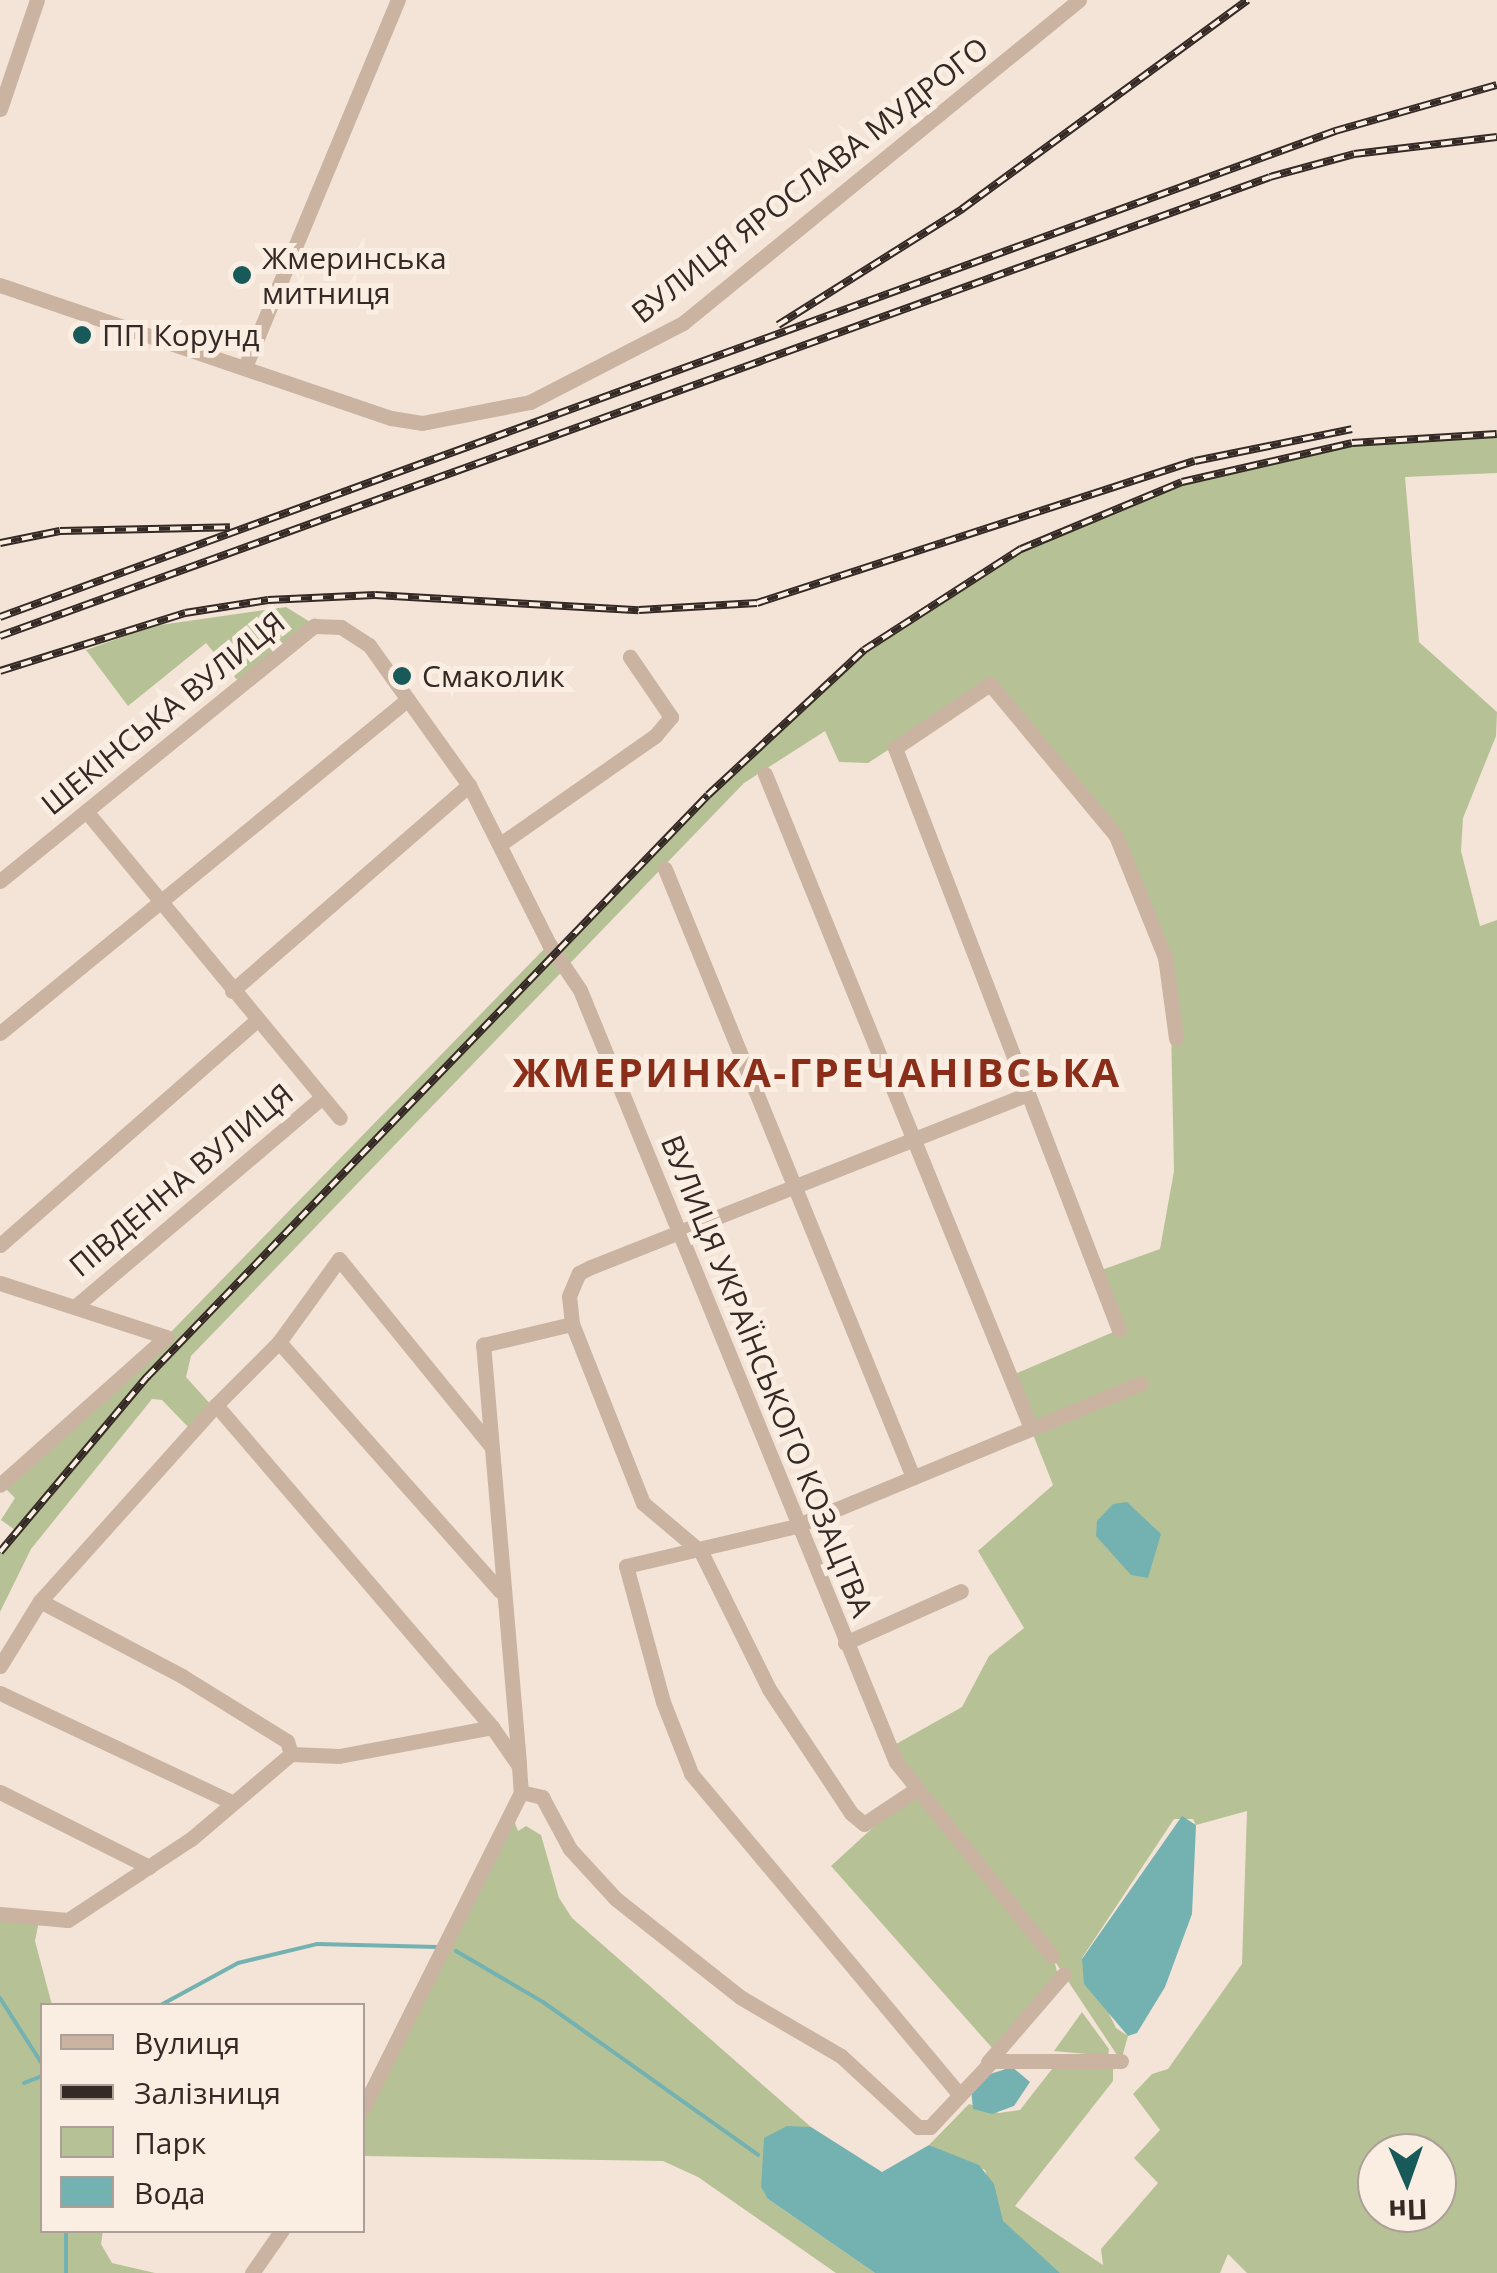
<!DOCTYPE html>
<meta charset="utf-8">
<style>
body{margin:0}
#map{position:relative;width:1497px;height:2273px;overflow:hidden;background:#f3e4d7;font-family:"Open Sans",sans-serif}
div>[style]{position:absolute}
.green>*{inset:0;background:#b6c296}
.water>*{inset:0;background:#74b2b1}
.stream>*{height:4px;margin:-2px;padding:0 2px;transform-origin:2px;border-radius:2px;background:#74b2b1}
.minor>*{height:15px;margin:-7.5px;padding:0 7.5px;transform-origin:7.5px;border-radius:7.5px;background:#cbb3a2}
.rail>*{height:8px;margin-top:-4px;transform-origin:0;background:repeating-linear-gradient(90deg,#faeee3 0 11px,#352925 0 22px);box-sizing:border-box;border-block:2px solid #352925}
.dots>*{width:28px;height:28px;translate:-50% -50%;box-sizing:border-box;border:5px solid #faeee3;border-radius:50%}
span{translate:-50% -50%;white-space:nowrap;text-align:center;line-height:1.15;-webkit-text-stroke:10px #faeee3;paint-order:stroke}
.street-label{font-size:30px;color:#352925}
.poi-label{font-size:30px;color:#352925}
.left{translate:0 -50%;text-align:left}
.district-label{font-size:40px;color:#8a2d19;font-weight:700;letter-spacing:2.5px}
.legend{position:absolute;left:40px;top:2003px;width:325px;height:230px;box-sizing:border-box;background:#faeee3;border:2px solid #ab9f97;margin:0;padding:12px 18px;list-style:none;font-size:30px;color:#352925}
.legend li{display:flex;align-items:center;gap:20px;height:50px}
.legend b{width:50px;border:2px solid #ab9f97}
.north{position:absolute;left:1357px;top:2133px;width:100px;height:100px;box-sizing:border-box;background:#faeee3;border:2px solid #ab9f97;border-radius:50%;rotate:178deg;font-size:28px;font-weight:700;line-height:40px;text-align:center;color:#352925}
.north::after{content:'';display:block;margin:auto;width:35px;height:45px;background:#18595a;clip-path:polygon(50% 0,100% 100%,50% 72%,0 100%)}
</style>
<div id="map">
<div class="green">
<div style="clip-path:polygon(evenodd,1497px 434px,1497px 473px,1405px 477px,1419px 642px,1497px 712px,1496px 736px,1463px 818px,1461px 851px,1480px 926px,1497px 920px,1497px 2273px,1247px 2273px,1228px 2254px,1220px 2273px,1048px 2273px,1007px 2236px,985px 2170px,929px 2145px,969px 2104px,999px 2113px,1020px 2110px,1052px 2069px,1113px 2069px,1113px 2081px,1015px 2206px,1103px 2265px,1101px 2249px,1158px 2183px,1134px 2158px,1160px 2130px,1133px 2094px,1152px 2074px,1168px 2069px,1242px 1964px,1247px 1811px,1196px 1825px,1193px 1819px,1174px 1819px,1082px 1958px,1116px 2028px,1128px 2036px,1121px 2061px,1054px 1960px,1058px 1975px,993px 2049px,831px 1866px,914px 1790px,889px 1748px,962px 1707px,989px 1656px,1024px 1628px,978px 1551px,1053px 1485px,1010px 1376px,1118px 1330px,1096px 1272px,1160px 1249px,1174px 1171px,1170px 979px,1116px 836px,990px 684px,868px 763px,839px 762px,825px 731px,744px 783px,191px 1356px,186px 1377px,213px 1407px,192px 1431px,162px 1400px,152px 1399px,31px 1549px,0 1612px,0 1552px,15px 1530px,1px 1520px,15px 1498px,1px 1484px,166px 1337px,549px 944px,556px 953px,769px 734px,864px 650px,1021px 549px,1182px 482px,1352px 443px,1497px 434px,1377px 2153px,1437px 2153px,1437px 2213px,1377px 2213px,1377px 2153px)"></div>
<div style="clip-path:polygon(286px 607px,310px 622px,238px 681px,206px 643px,128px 706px,86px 650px,153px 626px)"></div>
<div style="clip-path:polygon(511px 1813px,518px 1831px,526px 1826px,541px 1835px,559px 1898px,572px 1918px,811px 2127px,780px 2138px,768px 2199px,875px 2273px,836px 2273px,698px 2177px,663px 2161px,363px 2156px,363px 2110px)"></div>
<div style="clip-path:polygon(0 1914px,40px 1916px,35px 1941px,52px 2005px,42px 2006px,42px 2230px,103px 2231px,101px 2244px,112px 2263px,155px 2273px,0 2273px)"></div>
<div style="clip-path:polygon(1082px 2012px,1109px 2049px,1108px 2056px,1054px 2051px)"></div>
</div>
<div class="water">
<div style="clip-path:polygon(1127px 1502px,1161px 1534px,1148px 1578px,1131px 1575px,1096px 1536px,1097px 1521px,1113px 1504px)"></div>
<div style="clip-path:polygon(1182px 1816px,1196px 1825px,1192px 1914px,1165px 1987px,1137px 2033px,1128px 2036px,1084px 1984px,1082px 1959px)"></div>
<div style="clip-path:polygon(1012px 2067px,1030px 2082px,1014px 2106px,992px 2114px,973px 2109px,971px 2089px,990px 2074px)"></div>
<div style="clip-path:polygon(787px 2126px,811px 2127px,882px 2172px,929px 2145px,979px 2165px,994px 2184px,1003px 2221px,1060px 2273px,875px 2273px,768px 2199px,761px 2187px,764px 2138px)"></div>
</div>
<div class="stream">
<div style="left:456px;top:1951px;width:101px;rotate:30.4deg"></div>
<div style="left:543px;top:2002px;width:264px;rotate:35.4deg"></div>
<div style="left:0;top:1998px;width:78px;rotate:57.5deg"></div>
<div style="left:159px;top:2006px;width:90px;rotate:-28.6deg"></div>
<div style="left:238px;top:1963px;width:81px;rotate:-13.5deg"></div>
<div style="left:317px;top:1944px;width:120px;rotate:1.4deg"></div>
<div style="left:24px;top:2083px;width:19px;rotate:-21deg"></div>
<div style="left:66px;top:2273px;width:43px;rotate:-90deg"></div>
</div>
<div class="minor">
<div style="left:0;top:109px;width:115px;rotate:-71.3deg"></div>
<div style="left:0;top:285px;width:413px;rotate:18.8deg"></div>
<div style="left:391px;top:418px;width:31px;rotate:9deg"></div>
<div style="left:422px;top:423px;width:110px;rotate:-11deg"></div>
<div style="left:530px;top:402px;width:172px;rotate:-27.3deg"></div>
<div style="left:683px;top:323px;width:511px;rotate:-39.2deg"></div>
<div style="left:245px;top:367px;width:398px;rotate:-67.4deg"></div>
<div style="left:765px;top:774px;width:706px;rotate:67.87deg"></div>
<div style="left:86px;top:811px;width:398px;rotate:50.4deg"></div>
<div style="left:502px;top:843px;width:187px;rotate:-35deg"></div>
<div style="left:655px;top:736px;width:25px;rotate:-50deg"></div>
<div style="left:671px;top:717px;width:73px;rotate:-124.3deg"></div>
<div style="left:665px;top:869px;width:657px;rotate:67.81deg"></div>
<div style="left:0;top:881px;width:405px;rotate:-39.1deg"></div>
<div style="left:314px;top:626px;width:27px;rotate:2deg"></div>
<div style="left:341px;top:627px;width:33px;rotate:33deg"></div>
<div style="left:369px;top:645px;width:172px;rotate:54.5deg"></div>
<div style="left:469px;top:785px;width:178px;rotate:63.3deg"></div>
<div style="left:549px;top:944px;width:55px;rotate:56deg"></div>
<div style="left:580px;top:990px;width:834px;rotate:67.74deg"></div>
<div style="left:896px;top:1762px;width:249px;rotate:51.2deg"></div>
<div style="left:232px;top:991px;width:314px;rotate:-41deg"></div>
<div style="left:0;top:1033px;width:527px;rotate:-39.3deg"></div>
<div style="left:0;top:1245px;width:342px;rotate:-41.2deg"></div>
<div style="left:0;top:1283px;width:175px;rotate:18deg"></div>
<div style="left:166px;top:1337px;width:222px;rotate:138.3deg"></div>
<div style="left:77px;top:1305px;width:320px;rotate:-40.3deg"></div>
<div style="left:1119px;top:1330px;width:624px;rotate:-111.05deg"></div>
<div style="left:895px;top:748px;width:115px;rotate:-34deg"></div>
<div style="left:990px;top:684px;width:197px;rotate:50.3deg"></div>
<div style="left:1116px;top:836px;width:131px;rotate:68deg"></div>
<div style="left:1165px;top:957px;width:82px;rotate:82.3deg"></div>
<div style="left:279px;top:1342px;width:102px;rotate:-54.1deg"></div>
<div style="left:339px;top:1259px;width:240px;rotate:50.9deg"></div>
<div style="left:216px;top:1405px;width:263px;rotate:131.9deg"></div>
<div style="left:40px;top:1601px;width:161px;rotate:27.8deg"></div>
<div style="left:182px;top:1676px;width:123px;rotate:31.8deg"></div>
<div style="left:287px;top:1741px;width:14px;rotate:73deg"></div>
<div style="left:845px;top:1643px;width:127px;rotate:-24.1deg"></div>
<div style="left:0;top:1666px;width:76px;rotate:-58.4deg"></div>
<div style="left:0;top:1693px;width:256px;rotate:25.2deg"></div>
<div style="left:492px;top:1727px;width:424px;rotate:-130.6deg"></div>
<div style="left:216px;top:1405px;width:89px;rotate:-45deg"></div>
<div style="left:279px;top:1342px;width:333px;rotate:48.4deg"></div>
<div style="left:519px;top:1763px;width:420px;rotate:-94.9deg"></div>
<div style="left:483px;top:1345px;width:91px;rotate:-13.3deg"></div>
<div style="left:915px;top:1790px;width:61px;rotate:146.3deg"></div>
<div style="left:864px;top:1824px;width:17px;rotate:-140deg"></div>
<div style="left:851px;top:1813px;width:149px;rotate:-123.5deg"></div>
<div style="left:769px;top:1689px;width:153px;rotate:-116.4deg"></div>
<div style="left:701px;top:1552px;width:76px;rotate:-139.8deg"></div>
<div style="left:643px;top:1503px;width:193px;rotate:-111.6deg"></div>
<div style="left:572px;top:1324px;width:28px;rotate:-96deg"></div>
<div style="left:569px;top:1296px;width:25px;rotate:-67deg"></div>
<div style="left:579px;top:1273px;width:13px;rotate:-27deg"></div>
<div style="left:591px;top:1267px;width:469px;rotate:-21.6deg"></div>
<div style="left:0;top:1792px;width:167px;rotate:26.7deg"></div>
<div style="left:0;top:1914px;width:68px;rotate:5deg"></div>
<div style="left:68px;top:1920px;width:147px;rotate:-33.4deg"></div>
<div style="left:191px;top:1839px;width:131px;rotate:-40.4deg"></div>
<div style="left:291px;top:1754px;width:48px;rotate:2.4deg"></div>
<div style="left:339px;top:1756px;width:156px;rotate:-10.7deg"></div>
<div style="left:492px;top:1727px;width:47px;rotate:55.3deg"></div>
<div style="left:519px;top:1766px;width:26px;rotate:86deg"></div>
<div style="left:988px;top:2062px;width:116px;rotate:-49.2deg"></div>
<div style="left:959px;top:2094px;width:418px;rotate:-129.9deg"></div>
<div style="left:691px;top:1773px;width:76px;rotate:-111.5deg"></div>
<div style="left:663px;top:1702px;width:141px;rotate:-105.2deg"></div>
<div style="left:626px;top:1566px;width:175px;rotate:-13.2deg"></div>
<div style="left:796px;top:1526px;width:373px;rotate:-22.5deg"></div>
<div style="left:362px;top:2110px;width:356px;rotate:-63.4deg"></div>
<div style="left:521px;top:1792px;width:22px;rotate:13deg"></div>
<div style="left:542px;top:1797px;width:59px;rotate:61.7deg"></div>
<div style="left:570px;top:1849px;width:68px;rotate:47.4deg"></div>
<div style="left:616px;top:1899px;width:158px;rotate:38.3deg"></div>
<div style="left:740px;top:1997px;width:117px;rotate:30.3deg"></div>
<div style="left:841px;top:2056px;width:105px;rotate:42.7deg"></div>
<div style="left:918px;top:2127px;width:12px"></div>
<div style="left:930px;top:2127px;width:91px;rotate:-46.8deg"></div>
<div style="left:992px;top:2061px;width:129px"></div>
<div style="left:252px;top:2273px;width:52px;rotate:-55.1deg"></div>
</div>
<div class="rail">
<div style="left:778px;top:325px;width:218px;rotate:-32.2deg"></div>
<div style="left:962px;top:209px;width:354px;rotate:-36.2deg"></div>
<div style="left:0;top:543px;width:61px;rotate:-11.3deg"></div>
<div style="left:60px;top:531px;width:170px;rotate:-1.3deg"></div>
<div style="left:0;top:617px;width:1421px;rotate:-20deg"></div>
<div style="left:1335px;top:131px;width:168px;rotate:-15.9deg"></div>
<div style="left:0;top:636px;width:1350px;rotate:-19.87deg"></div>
<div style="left:1270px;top:177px;width:87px;rotate:-15.3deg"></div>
<div style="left:1354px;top:154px;width:144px;rotate:-6.8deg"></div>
<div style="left:0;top:671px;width:194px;rotate:-17.4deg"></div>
<div style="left:185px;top:613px;width:84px;rotate:-8.9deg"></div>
<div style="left:268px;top:600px;width:107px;rotate:-2.7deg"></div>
<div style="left:375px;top:595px;width:264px;rotate:3.3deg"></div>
<div style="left:639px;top:610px;width:118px;rotate:-3.4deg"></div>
<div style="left:757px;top:603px;width:460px;rotate:-18deg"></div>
<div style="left:1195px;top:461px;width:160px;rotate:-11.5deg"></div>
<div style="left:0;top:1552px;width:229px;rotate:-50deg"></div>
<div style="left:147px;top:1377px;width:808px;rotate:-46.05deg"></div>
<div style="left:708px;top:795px;width:213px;rotate:-42.9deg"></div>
<div style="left:864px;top:650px;width:187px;rotate:-32.8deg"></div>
<div style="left:1021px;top:549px;width:174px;rotate:-22.6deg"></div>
<div style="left:1182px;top:482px;width:174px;rotate:-12.9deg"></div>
<div style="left:1352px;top:443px;width:145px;rotate:-3.6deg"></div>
</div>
<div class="dots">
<div style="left:242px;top:275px;background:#18595a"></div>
<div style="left:82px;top:335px;background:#18595a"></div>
<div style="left:402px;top:676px;background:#18595a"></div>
</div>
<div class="street-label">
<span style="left:810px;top:180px;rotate:-38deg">ВУЛИЦЯ ЯРОСЛАВА МУДРОГО</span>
<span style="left:163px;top:713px;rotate:-39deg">ШЕКІНСЬКА ВУЛИЦЯ</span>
<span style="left:181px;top:1180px;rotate:-40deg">ПІВДЕННА ВУЛИЦЯ</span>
<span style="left:767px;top:1376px;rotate:68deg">ВУЛИЦЯ УКРАЇНСЬКОГО КОЗАЦТВА</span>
</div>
<div class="poi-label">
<span class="left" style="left:262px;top:275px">Жмеринська<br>митниця</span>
<span class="left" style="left:102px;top:335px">ПП Корунд</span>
<span class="left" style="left:422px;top:676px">Смаколик</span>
</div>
<div class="district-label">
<span style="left:817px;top:1072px">ЖМЕРИНКА-ГРЕЧАНІВСЬКА</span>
</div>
<ul class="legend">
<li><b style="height:12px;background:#cbb3a2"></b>Вулиця</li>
<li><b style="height:12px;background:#352925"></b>Залізниця</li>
<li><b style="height:28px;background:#b6c296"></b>Парк</li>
<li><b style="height:28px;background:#74b2b1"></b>Вода</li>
</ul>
<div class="north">Пн</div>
</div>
